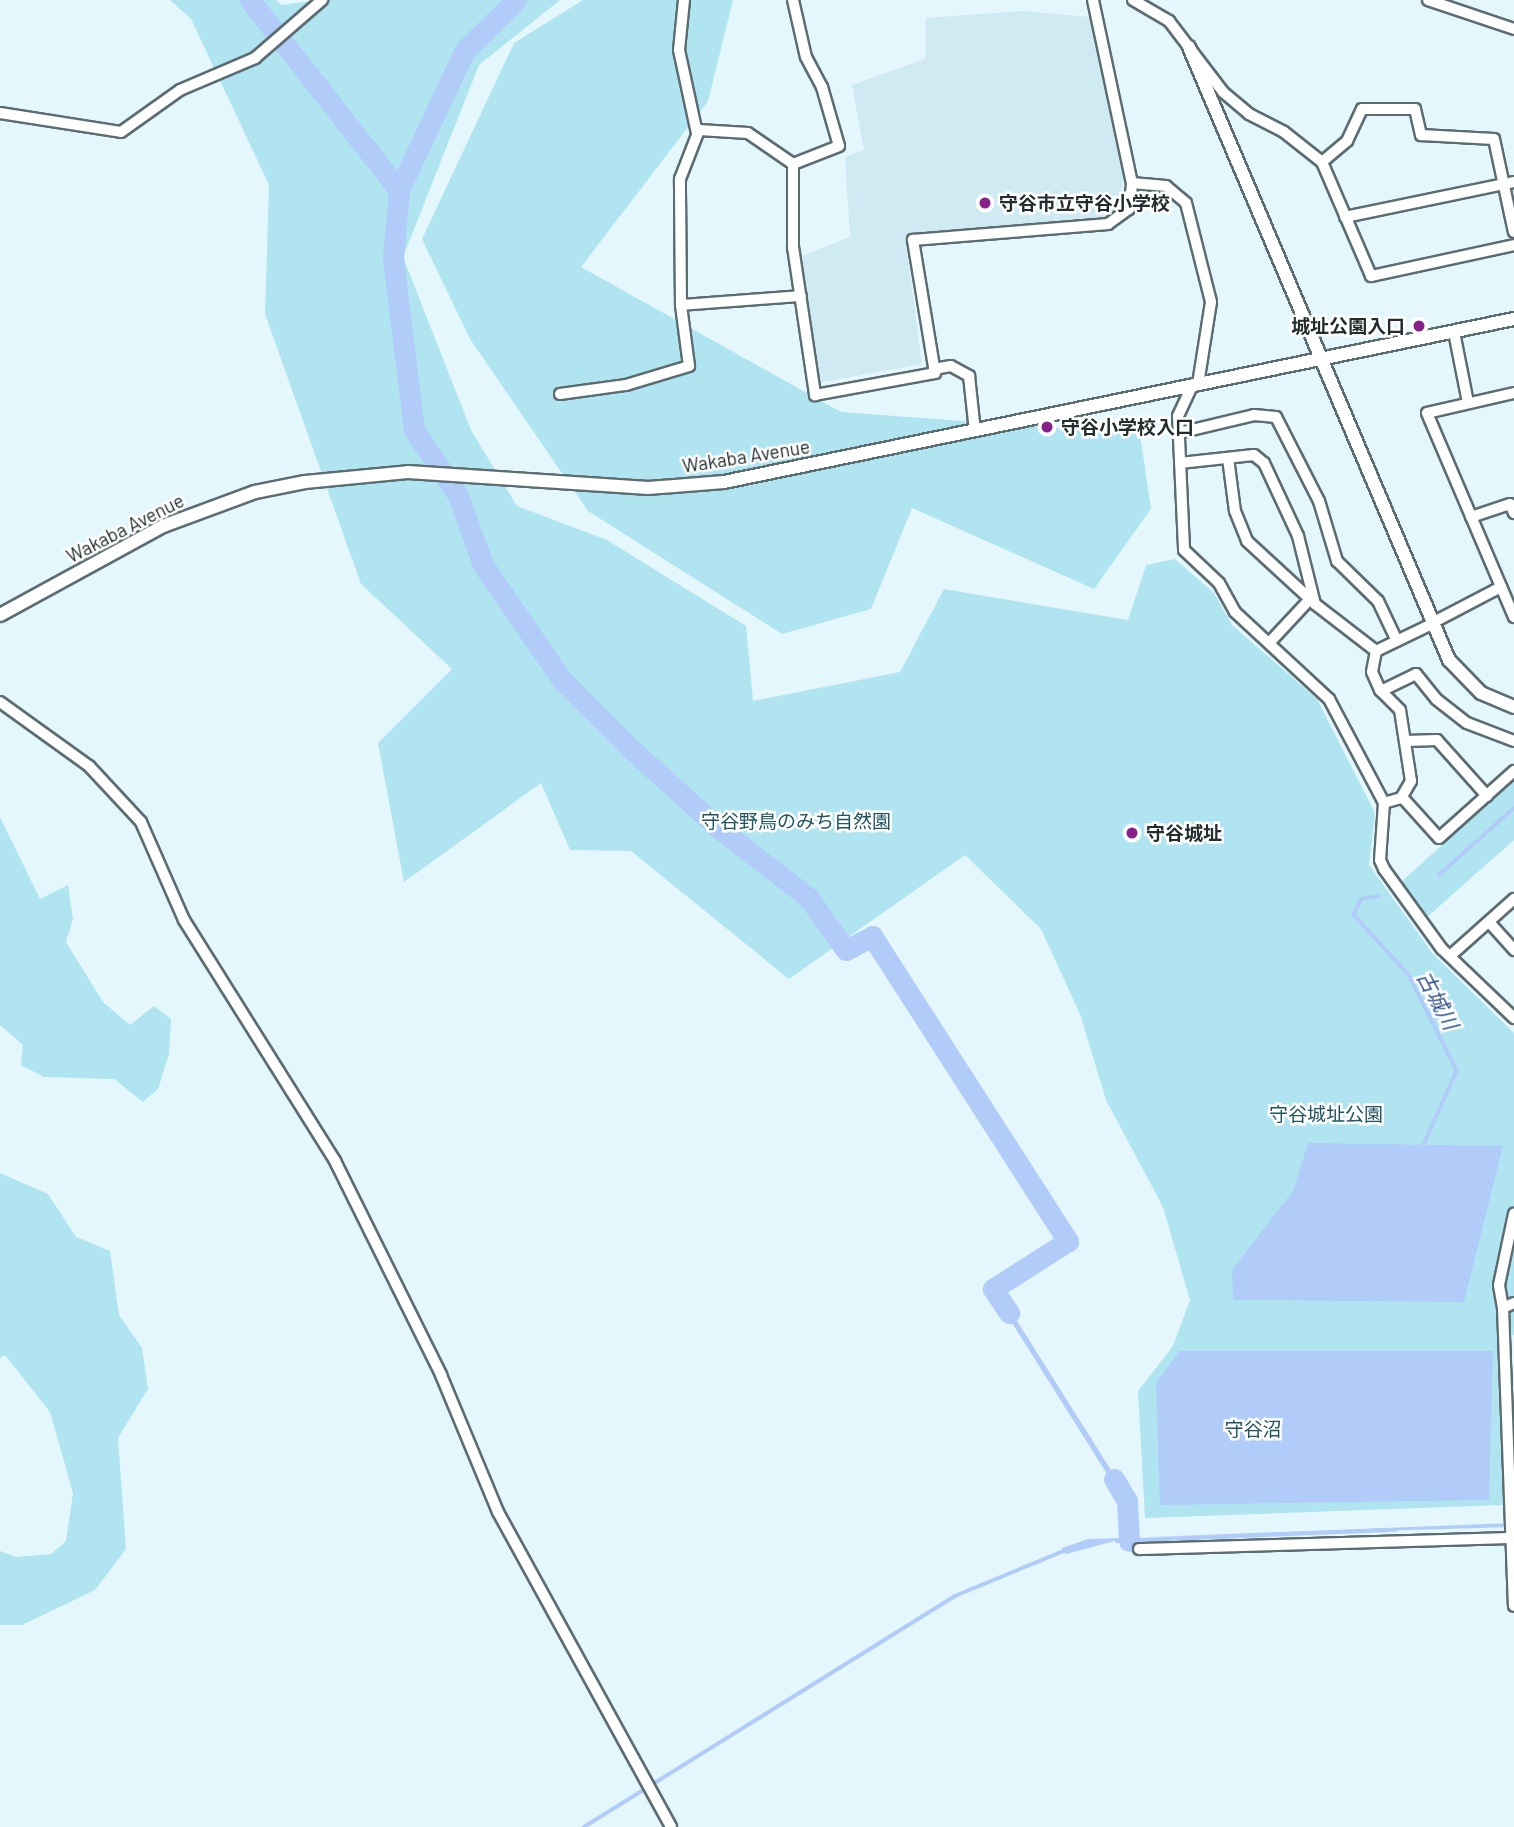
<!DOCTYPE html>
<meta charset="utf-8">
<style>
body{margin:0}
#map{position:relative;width:1514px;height:1827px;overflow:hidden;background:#e4f7fd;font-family:Barlow,"Noto Sans JP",sans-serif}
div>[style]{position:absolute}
.built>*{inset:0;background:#cfeaf2}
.green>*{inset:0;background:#b1e4f1}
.water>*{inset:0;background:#b1ccf8}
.stream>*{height:3.5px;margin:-1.75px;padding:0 1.75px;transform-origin:1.75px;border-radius:1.75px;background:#b1ccf8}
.river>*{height:21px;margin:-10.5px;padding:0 10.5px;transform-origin:10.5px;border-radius:10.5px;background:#b1ccf8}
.roads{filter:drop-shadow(2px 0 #5c6d72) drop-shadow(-2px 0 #5c6d72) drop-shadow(0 2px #5c6d72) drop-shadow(0 -2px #5c6d72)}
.minor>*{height:10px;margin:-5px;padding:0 5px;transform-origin:5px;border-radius:5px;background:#fff}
.tertiary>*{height:12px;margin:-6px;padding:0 6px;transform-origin:6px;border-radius:6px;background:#fff}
.dots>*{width:19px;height:19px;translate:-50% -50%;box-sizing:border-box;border:4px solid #fff;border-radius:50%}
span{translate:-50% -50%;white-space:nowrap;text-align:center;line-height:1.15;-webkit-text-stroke:5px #fff;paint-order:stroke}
.poi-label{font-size:19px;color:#242c2d;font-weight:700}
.left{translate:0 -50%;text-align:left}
.right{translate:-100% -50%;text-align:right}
.street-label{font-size:19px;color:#242c2d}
.park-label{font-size:19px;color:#1e535f}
.water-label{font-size:21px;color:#315188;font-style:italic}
</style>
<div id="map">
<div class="built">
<div style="clip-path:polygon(1022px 11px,1090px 17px,1123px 177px,1121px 210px,1109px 218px,905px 235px,922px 364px,818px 383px,802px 256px,850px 237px,845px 157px,864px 150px,852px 85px,925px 59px,926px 18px)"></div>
</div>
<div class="green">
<div style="clip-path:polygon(170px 0,276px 0,281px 5px,321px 0,560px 0,479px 65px,403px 257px,471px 430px,517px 506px,607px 540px,746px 626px,753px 701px,900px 672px,944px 589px,1128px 620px,1146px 565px,1175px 559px,1214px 593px,1232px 625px,1317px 699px,1375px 813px,1369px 865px,1433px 954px,1514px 1033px,1514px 1335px,1503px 1337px,1503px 1505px,1145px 1518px,1138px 1391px,1173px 1346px,1190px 1300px,1163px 1207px,1106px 1100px,1080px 1014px,1041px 929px,965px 855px,789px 979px,631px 851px,570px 850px,541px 783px,404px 882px,378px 743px,452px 669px,361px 584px,265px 314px,269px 185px,191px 19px)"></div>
<div style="clip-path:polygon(583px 0,733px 0,708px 101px,581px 267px,841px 412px,1140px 434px,1151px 509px,1094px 589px,912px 508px,871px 609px,782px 634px,588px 511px,470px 339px,422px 239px,514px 43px)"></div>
<div style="clip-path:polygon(1514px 780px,1514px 840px,1426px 918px,1400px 883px)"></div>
<div style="clip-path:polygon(0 817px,40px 899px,68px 885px,73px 919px,66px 942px,103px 1002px,130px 1025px,154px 1006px,171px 1019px,169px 1054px,158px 1089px,143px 1102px,114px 1079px,44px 1077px,21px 1065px,23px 1045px,0 1025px)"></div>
<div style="clip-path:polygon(0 1173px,48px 1194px,76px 1237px,110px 1251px,119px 1315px,142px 1348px,148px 1389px,118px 1438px,126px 1549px,95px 1590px,22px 1625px,0 1625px,0 1551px,16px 1557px,51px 1554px,66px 1541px,73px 1493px,50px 1412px,5px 1355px,0 1358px)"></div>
</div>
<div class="water">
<div style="clip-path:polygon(1308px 1143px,1503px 1146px,1464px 1302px,1233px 1300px,1232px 1270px,1293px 1191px)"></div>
<div style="clip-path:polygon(990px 1288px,997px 1289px,1128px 1497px,1126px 1538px,1514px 1523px,1514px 1527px,1126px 1538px,1066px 1554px,1062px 1548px,1088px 1539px,1126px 1538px,1124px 1501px)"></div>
<div style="clip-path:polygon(1179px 1351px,1493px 1351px,1489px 1500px,1160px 1505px,1156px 1384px)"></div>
</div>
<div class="stream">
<div style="left:1439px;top:875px;width:101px;rotate:-41.8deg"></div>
<div style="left:1379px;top:897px;width:17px;rotate:173deg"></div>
<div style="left:1362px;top:899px;width:18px;rotate:117deg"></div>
<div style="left:1354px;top:915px;width:81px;rotate:47.5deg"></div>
<div style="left:1409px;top:975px;width:107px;rotate:63.4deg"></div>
<div style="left:1457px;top:1071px;width:81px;rotate:114deg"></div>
<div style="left:1117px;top:1541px;width:279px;rotate:-2.3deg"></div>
<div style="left:584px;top:1827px;width:437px;rotate:-31.9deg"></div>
<div style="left:955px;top:1596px;width:120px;rotate:-22.5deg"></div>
</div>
<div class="river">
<div style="left:250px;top:0;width:241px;rotate:51.9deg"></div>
<div style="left:399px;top:190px;width:69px;rotate:95deg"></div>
<div style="left:393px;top:259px;width:172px;rotate:83deg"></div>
<div style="left:414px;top:430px;width:78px;rotate:55.9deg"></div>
<div style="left:458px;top:495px;width:74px;rotate:70.3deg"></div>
<div style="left:483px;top:565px;width:140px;rotate:55.5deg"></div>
<div style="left:562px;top:680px;width:95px;rotate:45deg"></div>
<div style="left:629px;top:747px;width:118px;rotate:42.2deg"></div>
<div style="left:716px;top:826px;width:116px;rotate:37.7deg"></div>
<div style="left:808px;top:897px;width:65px;rotate:54.4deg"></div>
<div style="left:846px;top:950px;width:30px;rotate:-28deg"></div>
<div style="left:872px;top:936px;width:363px;rotate:57.3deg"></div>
<div style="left:1068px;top:1241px;width:89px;rotate:147.4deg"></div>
<div style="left:993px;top:1289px;width:29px;rotate:56deg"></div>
<div style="left:399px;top:190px;width:155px;rotate:-64.8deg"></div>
<div style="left:465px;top:50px;width:71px;rotate:-44.4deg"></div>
<div style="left:1114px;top:1479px;width:26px;rotate:59deg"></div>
<div style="left:1127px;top:1501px;width:40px;rotate:87.1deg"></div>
</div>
<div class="roads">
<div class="minor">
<div style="left:684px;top:0;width:50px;rotate:95.7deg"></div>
<div style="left:679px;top:50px;width:85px;rotate:77.8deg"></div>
<div style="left:793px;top:0;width:58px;rotate:77.2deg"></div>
<div style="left:806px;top:57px;width:34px;rotate:62deg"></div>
<div style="left:822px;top:87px;width:61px;rotate:73.9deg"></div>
<div style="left:839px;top:146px;width:49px;rotate:158.6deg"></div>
<div style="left:1093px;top:0;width:187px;rotate:78deg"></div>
<div style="left:1132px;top:183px;width:34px;rotate:5deg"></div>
<div style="left:1166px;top:186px;width:26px;rotate:40deg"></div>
<div style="left:1186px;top:203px;width:102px;rotate:75.8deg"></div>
<div style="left:1211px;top:302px;width:83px;rotate:99deg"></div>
<div style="left:1133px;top:0;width:42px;rotate:30.3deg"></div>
<div style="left:1169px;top:21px;width:89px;rotate:52.7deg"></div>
<div style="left:1223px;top:92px;width:34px;rotate:40deg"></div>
<div style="left:1249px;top:114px;width:39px;rotate:27deg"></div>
<div style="left:1284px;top:132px;width:48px;rotate:38.3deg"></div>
<div style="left:1322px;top:162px;width:124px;rotate:66.7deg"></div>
<div style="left:1371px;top:276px;width:146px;rotate:-12.2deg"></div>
<div style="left:1428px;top:0;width:91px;rotate:18.6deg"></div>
<div style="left:0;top:113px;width:122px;rotate:8.9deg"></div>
<div style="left:121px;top:132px;width:72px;rotate:-35.4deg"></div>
<div style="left:180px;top:90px;width:82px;rotate:-23.1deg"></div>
<div style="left:255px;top:58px;width:89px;rotate:-40.9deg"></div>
<div style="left:1322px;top:162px;width:33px;rotate:-40deg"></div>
<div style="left:1347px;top:141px;width:35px;rotate:-65deg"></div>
<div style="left:1362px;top:109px;width:53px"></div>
<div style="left:1415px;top:109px;width:27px;rotate:77deg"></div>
<div style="left:1421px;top:135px;width:73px;rotate:3.1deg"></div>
<div style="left:1494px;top:139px;width:95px;rotate:77.9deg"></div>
<div style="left:1345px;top:217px;width:173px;rotate:-11.7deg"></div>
<div style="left:681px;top:305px;width:120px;rotate:-4.3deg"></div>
<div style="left:1454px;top:332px;width:72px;rotate:78.8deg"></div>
<div style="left:934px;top:369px;width:17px;rotate:-10deg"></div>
<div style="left:951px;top:366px;width:21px;rotate:29deg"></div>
<div style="left:969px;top:376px;width:55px;rotate:83.8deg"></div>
<div style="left:1192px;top:386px;width:33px;rotate:115deg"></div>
<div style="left:1178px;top:416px;width:134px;rotate:87.4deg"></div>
<div style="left:1184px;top:550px;width:48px;rotate:43.3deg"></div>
<div style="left:1219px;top:583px;width:33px;rotate:61deg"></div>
<div style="left:1235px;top:612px;width:128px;rotate:42.8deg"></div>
<div style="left:1329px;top:699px;width:118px;rotate:62.1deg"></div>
<div style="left:1384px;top:803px;width:57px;rotate:94deg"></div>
<div style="left:1380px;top:860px;width:10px;rotate:66deg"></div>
<div style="left:1384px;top:869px;width:99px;rotate:54.1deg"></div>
<div style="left:1442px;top:949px;width:100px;rotate:43.8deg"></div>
<div style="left:1514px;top:393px;width:89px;rotate:167.1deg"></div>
<div style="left:1427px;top:413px;width:222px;rotate:66.9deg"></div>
<div style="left:560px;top:394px;width:67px;rotate:-7.8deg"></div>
<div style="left:626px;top:385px;width:66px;rotate:-16.8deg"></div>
<div style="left:689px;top:366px;width:62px;rotate:-97.5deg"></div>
<div style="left:681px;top:305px;width:126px;rotate:-90.5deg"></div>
<div style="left:680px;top:179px;width:53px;rotate:-68.8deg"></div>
<div style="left:699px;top:130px;width:49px;rotate:3.5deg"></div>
<div style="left:748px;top:133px;width:55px;rotate:34.6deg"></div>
<div style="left:793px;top:164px;width:83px;rotate:90deg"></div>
<div style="left:793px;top:247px;width:150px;rotate:81.5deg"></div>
<div style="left:815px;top:395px;width:122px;rotate:-10.4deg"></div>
<div style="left:935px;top:373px;width:135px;rotate:-99.4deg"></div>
<div style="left:913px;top:240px;width:196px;rotate:-4.7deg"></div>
<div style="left:1108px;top:224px;width:26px;rotate:-36deg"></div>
<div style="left:1129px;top:209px;width:26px;rotate:-83deg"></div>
<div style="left:1179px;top:433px;width:77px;rotate:-13.5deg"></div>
<div style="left:1254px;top:415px;width:22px;rotate:5deg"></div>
<div style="left:1276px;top:417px;width:94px;rotate:62.9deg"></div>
<div style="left:1319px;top:501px;width:63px;rotate:73.3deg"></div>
<div style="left:1337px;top:561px;width:57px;rotate:44.3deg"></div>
<div style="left:1378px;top:601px;width:44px;rotate:64.6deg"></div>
<div style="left:1228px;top:458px;width:53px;rotate:82.5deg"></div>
<div style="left:1235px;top:511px;width:32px;rotate:68deg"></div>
<div style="left:1247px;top:541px;width:86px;rotate:42.6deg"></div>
<div style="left:1180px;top:463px;width:74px;rotate:-6.2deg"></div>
<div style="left:1254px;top:455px;width:13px;rotate:39deg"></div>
<div style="left:1264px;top:463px;width:81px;rotate:65deg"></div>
<div style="left:1298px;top:536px;width:70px;rotate:76deg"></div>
<div style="left:1315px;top:604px;width:77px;rotate:37.6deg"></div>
<div style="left:1376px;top:651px;width:21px;rotate:101deg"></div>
<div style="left:1372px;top:672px;width:20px;rotate:66deg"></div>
<div style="left:1380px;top:690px;width:28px;rotate:45deg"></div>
<div style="left:1400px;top:710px;width:72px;rotate:81.2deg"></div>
<div style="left:1411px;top:781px;width:20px;rotate:120deg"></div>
<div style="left:1401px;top:798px;width:18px;rotate:164deg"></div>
<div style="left:1471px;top:517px;width:41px;rotate:-18.4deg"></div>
<div style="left:1510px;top:504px;width:10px;rotate:66deg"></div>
<div style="left:1432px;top:623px;width:78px;rotate:-27.6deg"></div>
<div style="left:1270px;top:642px;width:62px;rotate:-47deg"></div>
<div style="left:1376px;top:651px;width:62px;rotate:-25.7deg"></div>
<div style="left:1381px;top:691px;width:39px;rotate:-26deg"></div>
<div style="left:1416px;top:674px;width:32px;rotate:51deg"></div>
<div style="left:1436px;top:699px;width:39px;rotate:38deg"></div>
<div style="left:1467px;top:723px;width:50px;rotate:21deg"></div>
<div style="left:0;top:702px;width:110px;rotate:35.7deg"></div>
<div style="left:89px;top:766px;width:76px;rotate:47.1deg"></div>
<div style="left:141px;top:822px;width:107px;rotate:66.3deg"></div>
<div style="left:184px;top:920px;width:284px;rotate:57.9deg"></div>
<div style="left:335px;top:1161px;width:239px;rotate:63.6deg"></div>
<div style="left:441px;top:1375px;width:148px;rotate:67.4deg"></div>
<div style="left:498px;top:1512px;width:359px;rotate:61.2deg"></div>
<div style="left:1406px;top:741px;width:31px;rotate:-2deg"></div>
<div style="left:1437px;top:740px;width:75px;rotate:48.2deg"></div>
<div style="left:1402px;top:797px;width:55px;rotate:47.9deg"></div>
<div style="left:1439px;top:838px;width:101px;rotate:-41.8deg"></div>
<div style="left:1489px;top:922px;width:38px;rotate:48deg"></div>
<div style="left:1450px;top:956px;width:86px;rotate:-41.7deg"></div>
<div style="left:1514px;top:1303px;width:12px;rotate:156deg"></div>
<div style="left:1503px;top:1308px;width:298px;rotate:87.9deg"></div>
<div style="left:1503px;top:1308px;width:23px;rotate:-100deg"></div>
<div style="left:1499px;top:1285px;width:73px;rotate:-78.1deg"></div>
<div style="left:1139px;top:1549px;width:375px;rotate:-1.7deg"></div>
</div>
<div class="tertiary">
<div style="left:1189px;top:47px;width:666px;rotate:67.02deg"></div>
<div style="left:1449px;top:660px;width:46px;rotate:45.9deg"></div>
<div style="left:1481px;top:693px;width:36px;rotate:23deg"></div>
<div style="left:0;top:615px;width:186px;rotate:-28.6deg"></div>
<div style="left:163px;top:526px;width:98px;rotate:-20.3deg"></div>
<div style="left:255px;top:492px;width:51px;rotate:-11.3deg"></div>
<div style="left:305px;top:482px;width:103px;rotate:-5.5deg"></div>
<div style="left:408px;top:472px;width:241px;rotate:3.8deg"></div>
<div style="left:648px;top:488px;width:76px;rotate:-4.5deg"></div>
<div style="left:724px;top:482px;width:807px;rotate:-11.66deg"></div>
</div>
</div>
<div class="dots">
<div style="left:985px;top:203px;background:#872189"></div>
<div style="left:1419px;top:326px;background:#872189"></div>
<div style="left:1047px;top:427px;background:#872189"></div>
<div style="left:1132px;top:833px;background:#872189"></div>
</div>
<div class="poi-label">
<span class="left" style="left:999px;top:203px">守谷市立守谷小学校</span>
<span class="right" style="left:1405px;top:326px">城址公園入口</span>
<span class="left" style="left:1061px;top:427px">守谷小学校入口</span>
<span class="left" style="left:1146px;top:833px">守谷城址</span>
</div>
<div class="street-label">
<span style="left:746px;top:456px;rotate:-9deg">Wakaba Avenue</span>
<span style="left:125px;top:528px;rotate:-27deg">Wakaba Avenue</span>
</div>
<div class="park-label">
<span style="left:796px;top:821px">守谷野鳥のみち自然園</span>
<span style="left:1326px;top:1114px">守谷城址公園</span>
<span style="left:1253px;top:1429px">守谷沼</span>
</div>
<div class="water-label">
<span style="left:1438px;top:1000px;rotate:62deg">古城川</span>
</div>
</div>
